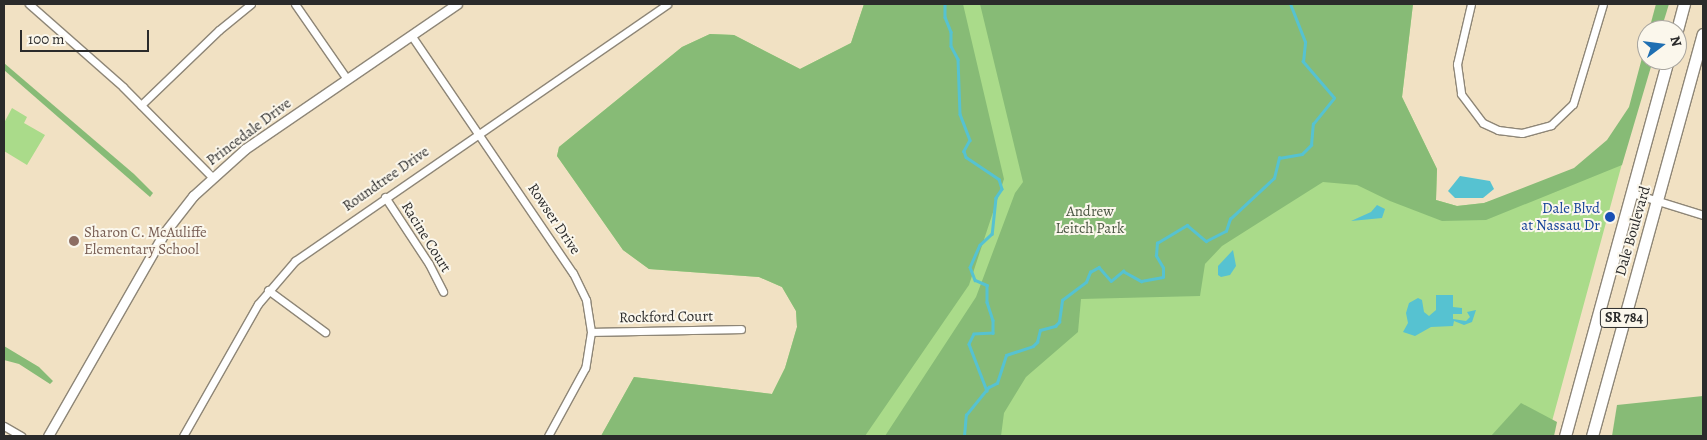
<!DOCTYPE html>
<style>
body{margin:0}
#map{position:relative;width:1707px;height:440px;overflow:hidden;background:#f1e1c3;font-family:Alegreya,serif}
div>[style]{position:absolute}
.green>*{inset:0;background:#aadb8a}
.forest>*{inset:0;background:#87bb76}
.water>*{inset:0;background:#56c2d1}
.stream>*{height:2.5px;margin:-1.25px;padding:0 1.25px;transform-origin:1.25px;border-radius:1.25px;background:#56c2d1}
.roads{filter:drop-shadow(1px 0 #8e8677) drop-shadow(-1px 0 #8e8677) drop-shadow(0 1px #8e8677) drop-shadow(0 -1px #8e8677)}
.minor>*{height:7px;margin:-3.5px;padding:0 3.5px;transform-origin:3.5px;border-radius:3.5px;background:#fff}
.tertiary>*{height:9px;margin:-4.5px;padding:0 4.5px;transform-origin:4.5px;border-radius:4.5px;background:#fff}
.primary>*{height:11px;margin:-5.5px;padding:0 5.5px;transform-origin:5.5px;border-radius:5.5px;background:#fff}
.dots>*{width:14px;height:14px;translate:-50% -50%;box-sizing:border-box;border:2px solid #fbf7ec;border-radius:50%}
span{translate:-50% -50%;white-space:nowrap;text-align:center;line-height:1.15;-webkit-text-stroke:4px #fbf7ec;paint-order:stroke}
.shield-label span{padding:1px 4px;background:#fbf7ec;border:1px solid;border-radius:4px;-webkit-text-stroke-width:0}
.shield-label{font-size:14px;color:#2b2b2b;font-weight:700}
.street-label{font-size:15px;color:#2b2b2b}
.transit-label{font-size:15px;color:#164399}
.right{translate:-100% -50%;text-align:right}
.park-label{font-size:15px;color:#4b5743}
.education-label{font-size:15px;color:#785e54}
.left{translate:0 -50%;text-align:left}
.frame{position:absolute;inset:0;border:5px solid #2b2b2b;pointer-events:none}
.north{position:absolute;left:1637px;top:20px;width:50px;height:50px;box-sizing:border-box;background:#fbf7ec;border:1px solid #a8a59f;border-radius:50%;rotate:75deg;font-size:14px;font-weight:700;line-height:20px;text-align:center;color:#2b2b2b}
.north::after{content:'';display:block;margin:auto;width:18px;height:22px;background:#1f6fb2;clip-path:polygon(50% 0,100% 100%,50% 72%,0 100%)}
.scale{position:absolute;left:20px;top:30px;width:129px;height:22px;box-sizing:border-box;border:2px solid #2b2b2b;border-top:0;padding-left:6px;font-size:15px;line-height:18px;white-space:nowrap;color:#2b2b2b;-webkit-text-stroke:4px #fbf7ec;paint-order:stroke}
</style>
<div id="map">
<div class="green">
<div style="clip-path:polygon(864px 4px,1413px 4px,1402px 97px,1437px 169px,1436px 200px,1457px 206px,1484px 203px,1623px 160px,1548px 436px,601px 436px,634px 377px,772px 394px,785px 368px,797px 327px,796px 311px,782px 287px,759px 277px,649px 269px,623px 250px,557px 156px,559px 147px,682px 47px,710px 34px,734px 35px,800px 69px,851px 43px)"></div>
<div style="clip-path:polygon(12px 108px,27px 117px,24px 123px,45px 135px,27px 165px,4px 151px,4px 123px)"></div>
</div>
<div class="forest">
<div style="clip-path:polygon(864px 4px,963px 4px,1004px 179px,969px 285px,865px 436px,601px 436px,634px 377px,772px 394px,785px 368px,797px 327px,796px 311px,782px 287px,759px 277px,649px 269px,623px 250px,557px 156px,559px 147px,682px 47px,710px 34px,734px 35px,800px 69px,851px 43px)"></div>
<div style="clip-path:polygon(980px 4px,1413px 4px,1402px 97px,1437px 169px,1436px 200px,1457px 206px,1484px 203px,1574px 168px,1607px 140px,1629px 107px,1647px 39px,1647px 60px,1653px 60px,1622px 165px,1486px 220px,1442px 221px,1390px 201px,1357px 185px,1323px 182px,1222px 246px,1205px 264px,1200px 296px,1081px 299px,1078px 332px,1026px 377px,1004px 413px,1001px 436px,885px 436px,976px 297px,1015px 193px,1023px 182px)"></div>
<div style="clip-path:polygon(1656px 4px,1669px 4px,1661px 30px,1649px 30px)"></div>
<div style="clip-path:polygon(4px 63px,134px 174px,153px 193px,150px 197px,4px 70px)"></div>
<div style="clip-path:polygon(4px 346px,39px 367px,53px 381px,50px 384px,19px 364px,4px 360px)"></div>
<div style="clip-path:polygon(1703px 396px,1703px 436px,1612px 436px,1617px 405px)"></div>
<div style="clip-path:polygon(1521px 403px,1557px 422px,1554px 436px,1491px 436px)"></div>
</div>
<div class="water">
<div style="clip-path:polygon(1460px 176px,1490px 181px,1494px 189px,1483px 198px,1455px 198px,1448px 191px)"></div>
<div style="clip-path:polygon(1377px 205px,1385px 209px,1382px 218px,1351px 221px,1371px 212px)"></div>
<div style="clip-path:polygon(1233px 250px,1236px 266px,1230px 275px,1221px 277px,1218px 275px,1218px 266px)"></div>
<div style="clip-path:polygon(1436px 295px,1453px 295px,1453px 307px,1462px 308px,1462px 314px,1453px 314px,1453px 319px,1466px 321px,1470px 317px,1467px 312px,1476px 310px,1472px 322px,1464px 325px,1454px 321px,1453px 326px,1431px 327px,1415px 336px,1403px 332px,1408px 323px,1406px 313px,1409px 303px,1418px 298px,1422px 300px,1424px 312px,1429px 316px,1436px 310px)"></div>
</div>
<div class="stream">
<div style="left:945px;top:4px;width:13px;rotate:90deg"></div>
<div style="left:945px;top:17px;width:16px;rotate:68deg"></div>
<div style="left:951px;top:32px;width:14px;rotate:90deg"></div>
<div style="left:951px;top:46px;width:15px;rotate:62deg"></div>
<div style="left:958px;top:59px;width:55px;rotate:87.9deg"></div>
<div style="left:960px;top:114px;width:28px;rotate:69deg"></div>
<div style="left:970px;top:140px;width:13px;rotate:119deg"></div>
<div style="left:964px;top:151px;width:6px;rotate:72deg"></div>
<div style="left:966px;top:157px;width:40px;rotate:34deg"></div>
<div style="left:999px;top:179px;width:10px;rotate:73deg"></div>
<div style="left:1002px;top:189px;width:11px;rotate:124deg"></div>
<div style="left:996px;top:198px;width:36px;rotate:96deg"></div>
<div style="left:992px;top:234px;width:16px;rotate:137deg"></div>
<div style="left:980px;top:245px;width:24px;rotate:114deg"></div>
<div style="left:970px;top:267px;width:14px;rotate:69deg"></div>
<div style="left:975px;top:280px;width:13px;rotate:23deg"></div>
<div style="left:987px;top:285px;width:17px;rotate:90deg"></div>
<div style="left:987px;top:302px;width:19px;rotate:72deg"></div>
<div style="left:993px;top:320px;width:13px;rotate:90deg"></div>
<div style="left:993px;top:333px;width:19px;rotate:177deg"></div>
<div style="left:974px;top:334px;width:11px;rotate:117deg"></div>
<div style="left:969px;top:344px;width:50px;rotate:69deg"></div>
<div style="left:964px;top:436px;width:21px;rotate:-85deg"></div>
<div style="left:966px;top:415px;width:36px;rotate:-51deg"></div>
<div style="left:989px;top:387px;width:9px;rotate:-27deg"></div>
<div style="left:997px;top:383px;width:29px;rotate:-72deg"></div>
<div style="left:1006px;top:355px;width:28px;rotate:-18deg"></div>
<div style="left:1033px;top:346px;width:6px;rotate:-45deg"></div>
<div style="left:1037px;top:342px;width:12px;rotate:-76deg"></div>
<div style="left:1040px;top:330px;width:16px;rotate:-15deg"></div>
<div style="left:1055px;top:326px;width:6px;rotate:-45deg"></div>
<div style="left:1059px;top:322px;width:22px;rotate:-82deg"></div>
<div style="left:1062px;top:300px;width:30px;rotate:-37deg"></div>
<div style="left:1086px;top:282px;width:11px;rotate:-68deg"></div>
<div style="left:1090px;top:272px;width:10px;rotate:-29deg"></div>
<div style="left:1099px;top:267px;width:18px;rotate:49deg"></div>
<div style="left:1111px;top:281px;width:16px;rotate:-40deg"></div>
<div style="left:1123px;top:271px;width:21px;rotate:29deg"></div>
<div style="left:1141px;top:281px;width:22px;rotate:-10deg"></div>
<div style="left:1163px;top:277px;width:9px;rotate:-90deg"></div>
<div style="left:1163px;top:268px;width:14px;rotate:-120deg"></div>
<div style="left:1156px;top:256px;width:13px;rotate:-86deg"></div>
<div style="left:1157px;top:243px;width:35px;rotate:-31deg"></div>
<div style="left:1187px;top:225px;width:25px;rotate:40deg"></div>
<div style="left:1206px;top:241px;width:22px;rotate:-27deg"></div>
<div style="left:1226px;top:231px;width:13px;rotate:-72deg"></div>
<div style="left:1230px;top:219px;width:60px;rotate:-43deg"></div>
<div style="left:1274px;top:178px;width:21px;rotate:-76deg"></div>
<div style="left:1279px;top:158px;width:23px;rotate:-10deg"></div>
<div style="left:1302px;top:154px;width:13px;rotate:-45deg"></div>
<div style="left:1311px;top:145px;width:21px;rotate:-85deg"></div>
<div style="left:1313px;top:124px;width:33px;rotate:-51deg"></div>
<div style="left:1334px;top:98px;width:48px;rotate:-130.7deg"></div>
<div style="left:1303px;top:62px;width:20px;rotate:-84deg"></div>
<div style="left:1305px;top:42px;width:41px;rotate:-111.5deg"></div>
</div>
<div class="roads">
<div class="minor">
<div style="left:29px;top:4px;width:125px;rotate:41.4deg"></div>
<div style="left:123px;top:87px;width:127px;rotate:45.3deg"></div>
<div style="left:295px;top:4px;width:91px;rotate:55.3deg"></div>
<div style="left:1471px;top:4px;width:62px;rotate:103.1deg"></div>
<div style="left:1457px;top:64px;width:30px;rotate:82deg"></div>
<div style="left:1461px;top:94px;width:36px;rotate:53deg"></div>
<div style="left:1483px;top:123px;width:17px;rotate:25deg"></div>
<div style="left:1498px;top:130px;width:24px;rotate:7deg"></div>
<div style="left:1522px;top:133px;width:30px;rotate:-15deg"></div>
<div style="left:1551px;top:125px;width:30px;rotate:-44deg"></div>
<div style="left:1573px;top:104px;width:104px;rotate:-73.3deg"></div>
<div style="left:411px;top:35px;width:288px;rotate:55.8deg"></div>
<div style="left:573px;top:273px;width:30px;rotate:64deg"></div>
<div style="left:586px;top:300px;width:32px;rotate:81deg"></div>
<div style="left:591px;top:332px;width:36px;rotate:99deg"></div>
<div style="left:585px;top:368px;width:77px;rotate:118.6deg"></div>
<div style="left:141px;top:105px;width:108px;rotate:-43.9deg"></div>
<div style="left:219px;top:30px;width:41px;rotate:-39.1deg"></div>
<div style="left:1632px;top:193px;width:74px;rotate:17.2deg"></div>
<div style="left:385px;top:197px;width:80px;rotate:56.7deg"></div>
<div style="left:429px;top:264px;width:31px;rotate:63deg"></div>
<div style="left:268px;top:290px;width:71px;rotate:36.4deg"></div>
<div style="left:591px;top:332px;width:150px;rotate:-1.1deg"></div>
<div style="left:4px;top:426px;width:20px;rotate:30deg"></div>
<div style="left:183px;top:436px;width:152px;rotate:-60.4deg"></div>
<div style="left:258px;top:304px;width:57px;rotate:-49.3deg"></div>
<div style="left:295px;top:261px;width:452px;rotate:-34.6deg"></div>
</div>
<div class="tertiary">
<div style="left:48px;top:436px;width:235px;rotate:-60.2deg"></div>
<div style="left:165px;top:232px;width:46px;rotate:-52.1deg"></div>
<div style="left:193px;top:196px;width:70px;rotate:-42.1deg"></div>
<div style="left:245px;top:149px;width:257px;rotate:-34.4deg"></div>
</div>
<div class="primary">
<div style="left:1677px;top:30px;width:27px;rotate:-75deg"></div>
<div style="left:1565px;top:436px;width:390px;rotate:-74.7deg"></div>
<div style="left:1592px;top:436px;width:417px;rotate:-74.6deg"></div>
</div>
</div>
<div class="dots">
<div style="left:1610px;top:217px;background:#1a4fb4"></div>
<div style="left:74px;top:241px;background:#8d6e63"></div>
</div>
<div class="shield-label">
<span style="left:1624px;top:318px">SR 784</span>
</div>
<div class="street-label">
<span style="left:249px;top:132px;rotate:-37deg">Princedale Drive</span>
<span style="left:386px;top:179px;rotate:-35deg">Roundtree Drive</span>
<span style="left:554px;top:219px;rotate:56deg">Rowser Drive</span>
<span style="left:1633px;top:231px;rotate:-74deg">Dale Boulevard</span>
<span style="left:426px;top:237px;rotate:58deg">Racine Court</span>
<span style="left:666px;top:317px;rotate:-1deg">Rockford Court</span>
</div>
<div class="transit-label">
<span class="right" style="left:1600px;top:217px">Dale Blvd<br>at Nassau Dr</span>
</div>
<div class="park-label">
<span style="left:1090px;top:220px">Andrew<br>Leitch Park</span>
</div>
<div class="education-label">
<span class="left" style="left:84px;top:241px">Sharon C. McAuliffe<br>Elementary School</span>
</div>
<div class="frame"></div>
<div class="north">N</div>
<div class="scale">100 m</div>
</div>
